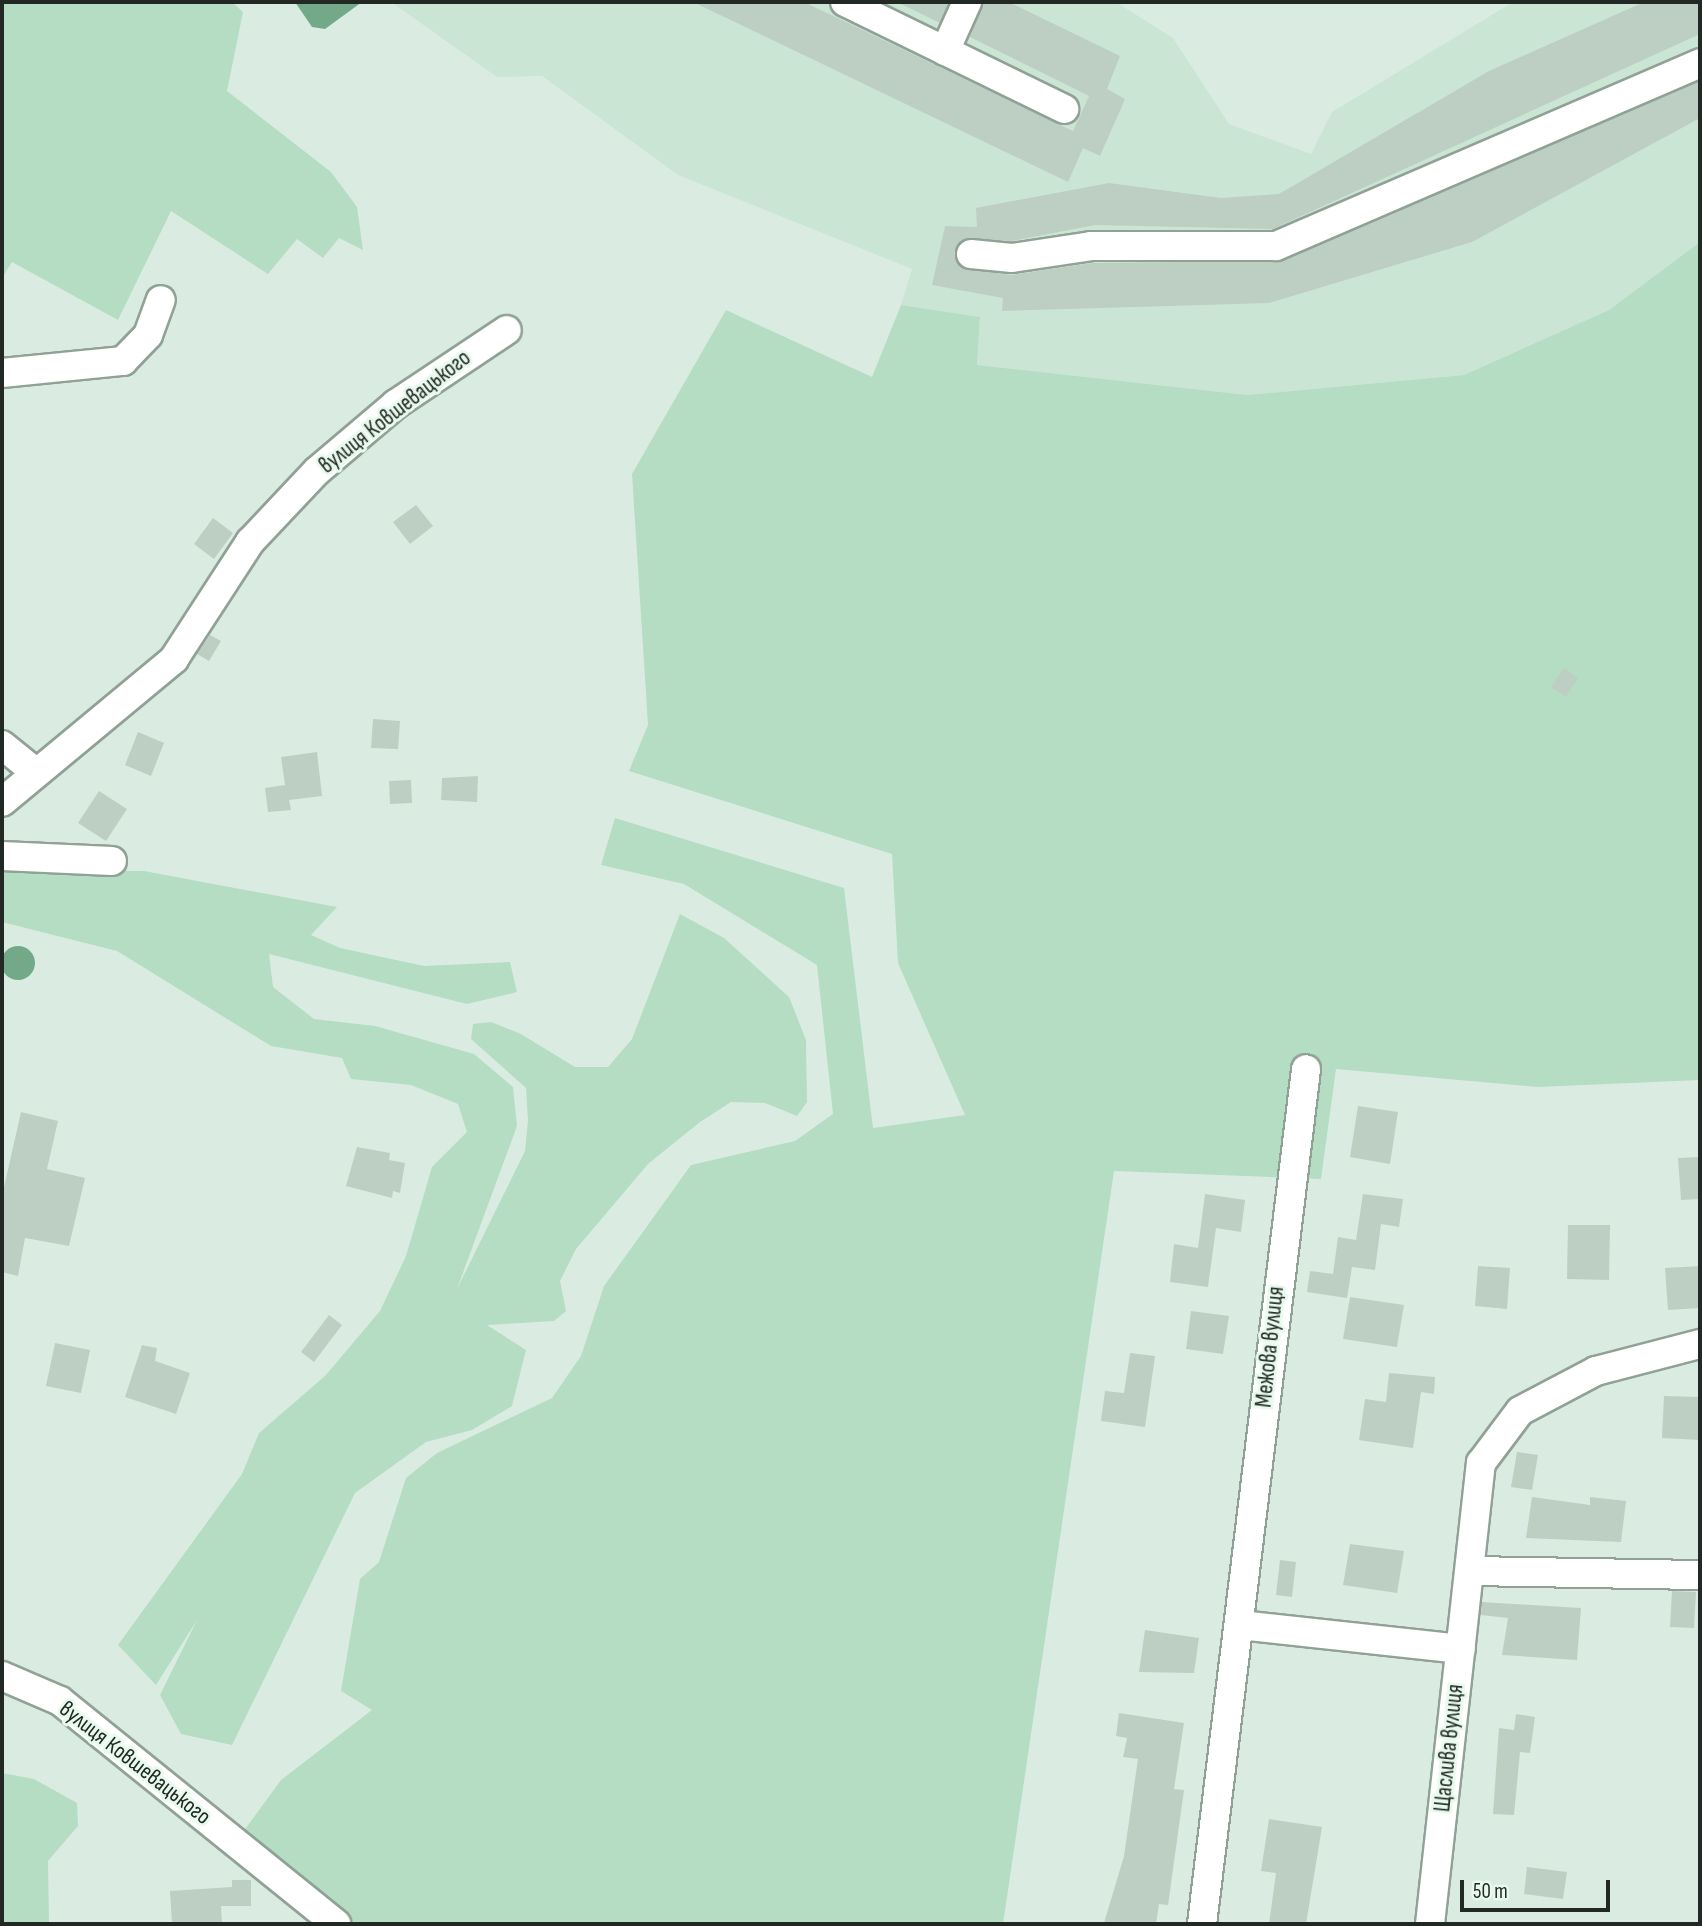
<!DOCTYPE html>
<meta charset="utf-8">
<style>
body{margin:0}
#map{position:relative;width:1702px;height:1926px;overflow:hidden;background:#daece1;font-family:"Sofia Sans Condensed",sans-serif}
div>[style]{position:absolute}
.built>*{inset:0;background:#cbe5d5}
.green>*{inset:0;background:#b4ddc4}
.water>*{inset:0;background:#73a989}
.round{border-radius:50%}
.building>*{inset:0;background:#bdcfc3}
.roads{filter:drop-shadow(2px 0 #90a196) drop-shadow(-2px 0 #90a196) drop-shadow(0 2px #90a196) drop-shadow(0 -2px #90a196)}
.minor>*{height:28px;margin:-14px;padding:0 14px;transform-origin:14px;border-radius:14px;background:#fff}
span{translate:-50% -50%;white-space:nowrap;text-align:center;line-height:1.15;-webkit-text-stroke:6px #e8faee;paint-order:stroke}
.street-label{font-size:23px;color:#222824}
.frame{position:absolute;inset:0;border:4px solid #222824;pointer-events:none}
.scale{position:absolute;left:1460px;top:1880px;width:150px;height:32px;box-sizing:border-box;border:4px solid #222824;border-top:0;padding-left:9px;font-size:21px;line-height:24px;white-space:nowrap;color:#222824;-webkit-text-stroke:5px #e8faee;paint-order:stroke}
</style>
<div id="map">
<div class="built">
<div style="clip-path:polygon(391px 2px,1116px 2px,1173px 38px,1229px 124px,1311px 154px,1332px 112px,1513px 2px,1700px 2px,1700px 242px,1609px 310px,1464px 375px,1247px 395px,977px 365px,980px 317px,901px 305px,912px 269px,678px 175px,542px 76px,497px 77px)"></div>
</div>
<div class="green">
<div style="clip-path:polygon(2px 2px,232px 2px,243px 12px,227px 91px,331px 172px,357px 207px,363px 250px,339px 238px,323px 258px,297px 239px,268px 274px,171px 211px,118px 320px,12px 262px,2px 278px)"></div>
<div style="clip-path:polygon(1700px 242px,1700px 1080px,1538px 1087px,1336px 1069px,1321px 1179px,1114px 1171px,1003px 1924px,356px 1924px,252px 1842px,243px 1832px,281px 1780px,372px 1710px,341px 1691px,360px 1579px,379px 1562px,406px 1478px,437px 1453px,552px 1398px,581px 1356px,604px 1286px,691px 1165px,795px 1141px,833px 1114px,817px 965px,684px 884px,601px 865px,615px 818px,844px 888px,873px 1128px,965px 1115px,898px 963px,892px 854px,629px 771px,648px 725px,632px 474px,726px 310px,872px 377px,901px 305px,980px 317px,977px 365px,1247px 395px,1464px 375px,1609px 310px)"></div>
<div style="clip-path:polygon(2px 870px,144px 871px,337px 907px,311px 935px,340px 948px,424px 966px,510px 962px,517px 992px,467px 1004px,269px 954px,273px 987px,314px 1019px,375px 1026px,474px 1054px,513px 1087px,517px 1126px,457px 1289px,525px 1151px,528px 1120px,526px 1088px,471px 1039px,473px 1024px,491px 1022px,521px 1034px,575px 1067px,608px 1067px,632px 1039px,680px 914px,724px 938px,789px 997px,806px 1040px,807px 1102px,797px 1116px,765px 1103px,731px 1102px,700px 1122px,648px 1164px,576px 1249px,560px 1281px,566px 1311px,554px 1321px,487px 1325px,526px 1350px,512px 1406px,472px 1430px,426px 1442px,355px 1493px,232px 1745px,181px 1734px,160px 1695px,197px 1620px,156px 1685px,118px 1645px,242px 1474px,259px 1433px,325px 1376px,380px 1311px,406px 1256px,432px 1167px,467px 1132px,458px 1104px,411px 1085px,351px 1079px,342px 1058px,271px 1046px,117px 951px,2px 922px)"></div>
<div style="clip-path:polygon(2px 1773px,34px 1779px,77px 1803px,78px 1826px,48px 1861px,49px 1924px,2px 1924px)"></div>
</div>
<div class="water">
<div style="clip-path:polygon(295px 2px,362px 2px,325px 29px,312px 27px)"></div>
<div class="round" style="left:1px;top:946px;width:34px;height:34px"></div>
</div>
<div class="building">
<div style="clip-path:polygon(693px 2px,804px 2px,1073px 131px,1089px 96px,970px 37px,983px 2px,1009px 2px,1120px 56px,1107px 89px,1125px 99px,1100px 156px,1083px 148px,1068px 182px)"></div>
<div style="clip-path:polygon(897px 2px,949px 2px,940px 23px)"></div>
<div style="clip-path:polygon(1644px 2px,1700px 2px,1700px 34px,1273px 229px,1095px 225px,1012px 241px,965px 239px,954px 253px,962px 268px,1011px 275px,1092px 263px,1282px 261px,1700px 81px,1700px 118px,1472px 242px,1269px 303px,1002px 311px,1003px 298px,932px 285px,945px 226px,977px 227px,976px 208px,1109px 183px,1221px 198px,1279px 194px,1489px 71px)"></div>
<div style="clip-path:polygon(416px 505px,433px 526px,410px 544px,393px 522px)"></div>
<div style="clip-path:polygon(213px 518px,233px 533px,214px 559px,194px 544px)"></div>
<div style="clip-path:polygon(210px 635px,221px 641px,209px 661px,197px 654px)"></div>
<div style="clip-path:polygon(1564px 668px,1578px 678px,1566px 697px,1551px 687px)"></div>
<div style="clip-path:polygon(373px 719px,400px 721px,398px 749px,371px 748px)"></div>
<div style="clip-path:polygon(138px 732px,164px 743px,151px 776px,125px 765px)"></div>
<div style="clip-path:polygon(317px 752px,322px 796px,289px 800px,291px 810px,268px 812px,265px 788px,285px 785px,281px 757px)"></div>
<div style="clip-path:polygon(478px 776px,477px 802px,441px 800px,442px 778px)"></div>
<div style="clip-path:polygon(411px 780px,412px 803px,390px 804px,389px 781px)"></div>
<div style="clip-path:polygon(99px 791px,127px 809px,106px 841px,78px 823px)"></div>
<div style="clip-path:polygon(1358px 1106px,1398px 1112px,1390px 1164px,1350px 1157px)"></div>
<div style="clip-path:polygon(21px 1112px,58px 1121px,47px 1169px,85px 1178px,69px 1246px,25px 1238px,18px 1276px,2px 1272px,2px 1196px)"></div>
<div style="clip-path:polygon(357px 1147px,390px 1153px,389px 1160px,405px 1163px,400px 1193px,393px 1191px,392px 1198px,346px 1186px)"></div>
<div style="clip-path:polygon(1700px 1157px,1700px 1199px,1681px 1200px,1678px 1158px)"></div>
<div style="clip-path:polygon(1205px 1194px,1245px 1200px,1241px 1232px,1216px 1228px,1208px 1287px,1170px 1282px,1174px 1244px,1198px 1248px)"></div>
<div style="clip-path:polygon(1363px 1194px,1403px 1199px,1399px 1227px,1381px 1224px,1375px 1270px,1352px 1267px,1347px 1298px,1307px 1292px,1310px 1271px,1333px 1274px,1338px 1237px,1356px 1240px)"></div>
<div style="clip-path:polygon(1568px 1225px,1610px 1225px,1609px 1280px,1567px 1279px)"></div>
<div style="clip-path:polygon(1478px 1266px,1510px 1268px,1507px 1309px,1475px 1306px)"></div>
<div style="clip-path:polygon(1700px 1266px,1700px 1308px,1668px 1310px,1665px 1268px)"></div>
<div style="clip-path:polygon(1350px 1297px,1404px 1305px,1397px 1347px,1343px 1339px)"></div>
<div style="clip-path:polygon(1191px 1311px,1229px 1316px,1223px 1354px,1186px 1349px)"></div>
<div style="clip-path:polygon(329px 1315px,342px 1325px,314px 1362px,301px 1352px)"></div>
<div style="clip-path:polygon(55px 1343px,90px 1350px,81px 1393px,46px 1386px)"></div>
<div style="clip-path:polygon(142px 1345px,157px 1348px,155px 1361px,190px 1373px,176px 1414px,125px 1397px)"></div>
<div style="clip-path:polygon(1130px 1353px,1155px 1356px,1145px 1427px,1101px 1421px,1105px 1391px,1124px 1393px)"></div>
<div style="clip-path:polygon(1389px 1373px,1435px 1377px,1434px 1394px,1421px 1392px,1413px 1448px,1359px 1440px,1365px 1399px,1386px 1402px)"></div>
<div style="clip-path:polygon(1664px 1396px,1700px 1397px,1700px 1440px,1662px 1438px)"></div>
<div style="clip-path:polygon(1517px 1452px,1538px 1455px,1532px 1490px,1511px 1487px)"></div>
<div style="clip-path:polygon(1532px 1497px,1590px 1505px,1590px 1497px,1626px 1501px,1621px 1542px,1526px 1538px)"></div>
<div style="clip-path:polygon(1350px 1544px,1404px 1551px,1397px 1593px,1343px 1585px)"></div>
<div style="clip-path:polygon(1280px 1560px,1296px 1562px,1292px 1597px,1276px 1595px)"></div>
<div style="clip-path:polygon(1672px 1591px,1696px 1592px,1694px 1628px,1670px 1627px)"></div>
<div style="clip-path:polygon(1482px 1602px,1581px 1608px,1577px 1660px,1502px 1655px,1508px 1618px,1481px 1615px)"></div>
<div style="clip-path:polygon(1145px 1630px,1199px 1638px,1194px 1673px,1139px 1672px)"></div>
<div style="clip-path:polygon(1119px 1713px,1184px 1723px,1174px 1789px,1184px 1790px,1168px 1905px,1159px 1904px,1156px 1924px,1104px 1923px,1124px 1856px,1138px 1759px,1123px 1757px,1127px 1738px,1116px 1736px)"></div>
<div style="clip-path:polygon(1516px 1714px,1535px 1717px,1530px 1753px,1520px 1752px,1514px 1815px,1493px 1814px,1499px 1728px,1514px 1730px)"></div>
<div style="clip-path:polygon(1269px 1819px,1322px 1827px,1306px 1924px,1269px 1924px,1276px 1873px,1261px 1871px)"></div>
<div style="clip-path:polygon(1527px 1867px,1567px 1872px,1563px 1899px,1524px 1894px)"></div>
<div style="clip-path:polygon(232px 1880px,251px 1880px,251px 1906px,221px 1906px,222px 1924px,172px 1924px,170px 1891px,232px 1887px)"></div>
</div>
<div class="roads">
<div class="minor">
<div style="left:845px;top:2px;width:244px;rotate:26deg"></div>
<div style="left:945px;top:51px;width:54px;rotate:-65.8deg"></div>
<div style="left:971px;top:254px;width:41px;rotate:5.6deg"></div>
<div style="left:1012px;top:258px;width:80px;rotate:-8.6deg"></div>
<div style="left:1091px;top:246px;width:185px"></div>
<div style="left:1276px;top:246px;width:462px;rotate:-23.3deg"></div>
<div style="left:2px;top:373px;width:122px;rotate:-5.7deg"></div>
<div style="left:123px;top:361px;width:36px;rotate:-46deg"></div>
<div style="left:148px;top:335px;width:37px;rotate:-70deg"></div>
<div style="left:2px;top:745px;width:41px;rotate:39.1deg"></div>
<div style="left:2px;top:802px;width:224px;rotate:-39.7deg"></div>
<div style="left:174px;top:659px;width:140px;rotate:-57deg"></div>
<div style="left:250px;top:542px;width:98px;rotate:-46.7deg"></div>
<div style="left:317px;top:471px;width:104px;rotate:-40.3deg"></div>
<div style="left:396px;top:404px;width:133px;rotate:-33.7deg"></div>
<div style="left:2px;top:856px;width:110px;rotate:2.6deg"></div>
<div style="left:1470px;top:1571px;width:230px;rotate:1deg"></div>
<div style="left:1240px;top:1625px;width:222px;rotate:6.2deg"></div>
<div style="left:2px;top:1676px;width:63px;rotate:23.3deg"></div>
<div style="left:60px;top:1701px;width:355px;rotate:38.9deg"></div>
<div style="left:1202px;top:1924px;width:861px;rotate:-83.06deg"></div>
<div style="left:1430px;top:1924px;width:464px;rotate:-83.7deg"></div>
<div style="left:1481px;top:1463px;width:65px;rotate:-53.1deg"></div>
<div style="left:1520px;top:1411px;width:86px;rotate:-27.8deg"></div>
<div style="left:1596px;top:1371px;width:107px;rotate:-14.6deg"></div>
</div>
</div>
<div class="street-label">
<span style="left:395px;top:412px;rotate:-38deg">вулиця Ковшевацького</span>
<span style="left:1270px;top:1347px;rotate:-84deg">Межова вулиця</span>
<span style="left:1449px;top:1748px;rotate:-84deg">Щаслива вулиця</span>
<span style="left:135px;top:1763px;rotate:38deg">вулиця Ковшевацького</span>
</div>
<div class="frame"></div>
<div class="scale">50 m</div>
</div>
